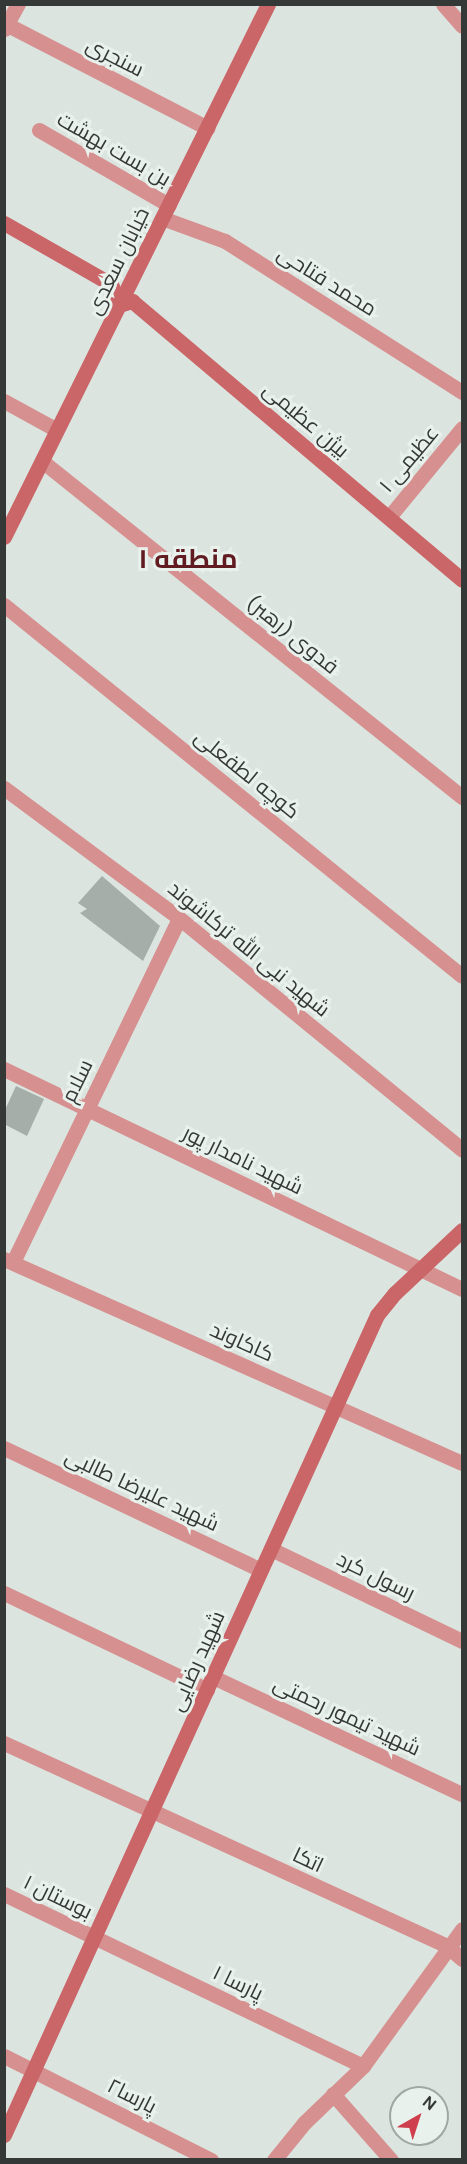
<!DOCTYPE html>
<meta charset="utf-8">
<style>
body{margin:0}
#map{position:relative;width:467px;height:2164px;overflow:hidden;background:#dbe4df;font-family:"DM Sans",Cairo,sans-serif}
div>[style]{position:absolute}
.building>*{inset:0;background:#a6aea9}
.minor>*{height:15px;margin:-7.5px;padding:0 7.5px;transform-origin:7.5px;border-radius:7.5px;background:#d69090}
.tertiary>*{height:15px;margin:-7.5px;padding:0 7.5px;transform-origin:7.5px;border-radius:7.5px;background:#d69090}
.secondary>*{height:15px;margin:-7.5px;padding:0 7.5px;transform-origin:7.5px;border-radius:7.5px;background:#ca6568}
span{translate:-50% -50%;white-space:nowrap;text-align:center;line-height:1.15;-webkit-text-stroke:6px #e9f1ec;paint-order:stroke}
.street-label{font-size:21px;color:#343836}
.district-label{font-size:27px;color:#611c22;font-weight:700}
.frame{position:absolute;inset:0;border:6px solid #343836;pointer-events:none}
.north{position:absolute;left:389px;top:2086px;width:60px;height:60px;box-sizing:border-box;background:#e9f1ec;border:2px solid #a1a7a3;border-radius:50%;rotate:39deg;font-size:16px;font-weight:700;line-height:24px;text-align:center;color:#343836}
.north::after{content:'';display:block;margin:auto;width:21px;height:27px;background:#ce3e4c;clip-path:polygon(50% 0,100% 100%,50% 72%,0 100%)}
</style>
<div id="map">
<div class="building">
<div style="clip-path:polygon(102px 876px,160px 926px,143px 961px,80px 913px,87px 909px,78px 903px)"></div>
<div style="clip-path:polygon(16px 1086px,44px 1099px,27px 1136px,4px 1124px,4px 1112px)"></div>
</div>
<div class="minor">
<div style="left:443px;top:4px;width:29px;rotate:49deg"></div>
<div style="left:4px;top:23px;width:229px;rotate:27.3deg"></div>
<div style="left:4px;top:29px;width:29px;rotate:-61deg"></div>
<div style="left:39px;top:130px;width:150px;rotate:30deg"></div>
<div style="left:162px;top:218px;width:67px;rotate:20.1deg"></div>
<div style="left:225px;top:241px;width:281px;rotate:32.5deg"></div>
<div style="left:4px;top:401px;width:60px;rotate:28.7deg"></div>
<div style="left:42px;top:461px;width:538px;rotate:38.66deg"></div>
<div style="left:389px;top:517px;width:115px;rotate:-50.6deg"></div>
<div style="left:4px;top:605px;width:589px;rotate:39.01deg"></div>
<div style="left:4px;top:788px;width:218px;rotate:36.6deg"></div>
<div style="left:179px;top:918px;width:366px;rotate:39.3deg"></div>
<div style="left:4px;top:1069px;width:508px;rotate:25.66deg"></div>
<div style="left:4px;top:1259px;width:501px;rotate:24.01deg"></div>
<div style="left:13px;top:1262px;width:382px;rotate:-64.2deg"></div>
<div style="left:4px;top:1448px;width:284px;rotate:25.4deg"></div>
<div style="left:271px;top:1549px;width:212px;rotate:25.7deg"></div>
<div style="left:4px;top:1593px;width:225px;rotate:25.5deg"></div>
<div style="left:213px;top:1677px;width:275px;rotate:25.2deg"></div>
<div style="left:4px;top:1743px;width:487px;rotate:24.6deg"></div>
<div style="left:447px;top:1946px;width:20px;rotate:41deg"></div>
<div style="left:4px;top:1894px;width:398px;rotate:25.6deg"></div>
<div style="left:4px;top:2056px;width:232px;rotate:26.7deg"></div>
<div style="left:333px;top:2094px;width:88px;rotate:48.7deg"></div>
</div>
<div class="tertiary">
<div style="left:274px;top:2160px;width:48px;rotate:-51deg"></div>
<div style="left:304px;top:2123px;width:82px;rotate:-44deg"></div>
<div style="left:363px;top:2066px;width:169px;rotate:-54.1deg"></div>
</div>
<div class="secondary">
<div style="left:4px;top:223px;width:123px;rotate:29.7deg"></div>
<div style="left:111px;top:284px;width:22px;rotate:69deg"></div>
<div style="left:119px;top:305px;width:14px;rotate:-17deg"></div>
<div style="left:132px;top:301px;width:432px;rotate:40.2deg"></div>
<div style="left:4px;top:537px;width:595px;rotate:-63.65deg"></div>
<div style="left:4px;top:2135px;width:901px;rotate:-65.54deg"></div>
<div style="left:377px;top:1315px;width:28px;rotate:-51deg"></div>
<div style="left:395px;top:1293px;width:92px;rotate:-43.2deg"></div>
</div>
<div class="street-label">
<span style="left:115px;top:57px;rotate:27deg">سنجری</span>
<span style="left:114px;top:149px;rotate:30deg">بن بست بهشت</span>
<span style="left:118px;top:261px;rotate:-64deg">خیابان سعدی</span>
<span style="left:327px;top:281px;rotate:32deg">محمد فتاحی</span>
<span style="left:306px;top:420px;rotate:40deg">بیژن عظیمی</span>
<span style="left:409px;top:459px;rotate:-50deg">عظیمی ۱</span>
<span style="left:293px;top:635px;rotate:39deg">فدوی (رهبر)</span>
<span style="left:247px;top:774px;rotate:39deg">کوچه لطفعلی</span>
<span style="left:249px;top:949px;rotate:39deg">شهید نبی الله ترکاشوند</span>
<span style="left:77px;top:1081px;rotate:-64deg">سلام</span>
<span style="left:243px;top:1160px;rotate:26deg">شهید نامدار پور</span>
<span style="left:242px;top:1342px;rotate:24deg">کاکاوند</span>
<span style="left:142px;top:1490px;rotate:25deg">شهید علیرضا طالبی</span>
<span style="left:376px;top:1576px;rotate:26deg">رسول کرد</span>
<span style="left:197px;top:1661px;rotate:-66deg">شهید رضایی</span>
<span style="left:347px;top:1716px;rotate:25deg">شهید تیمور رحمتی</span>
<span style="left:308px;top:1860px;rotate:25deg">اتکا</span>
<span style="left:58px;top:1897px;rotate:26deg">بوستان ۱</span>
<span style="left:238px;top:1983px;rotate:26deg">پارسا ۱</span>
<span style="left:132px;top:2096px;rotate:27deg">پارسا۲</span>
</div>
<div class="district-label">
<span style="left:188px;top:559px">منطقه ۱</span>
</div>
<div class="frame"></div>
<div class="north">N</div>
</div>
